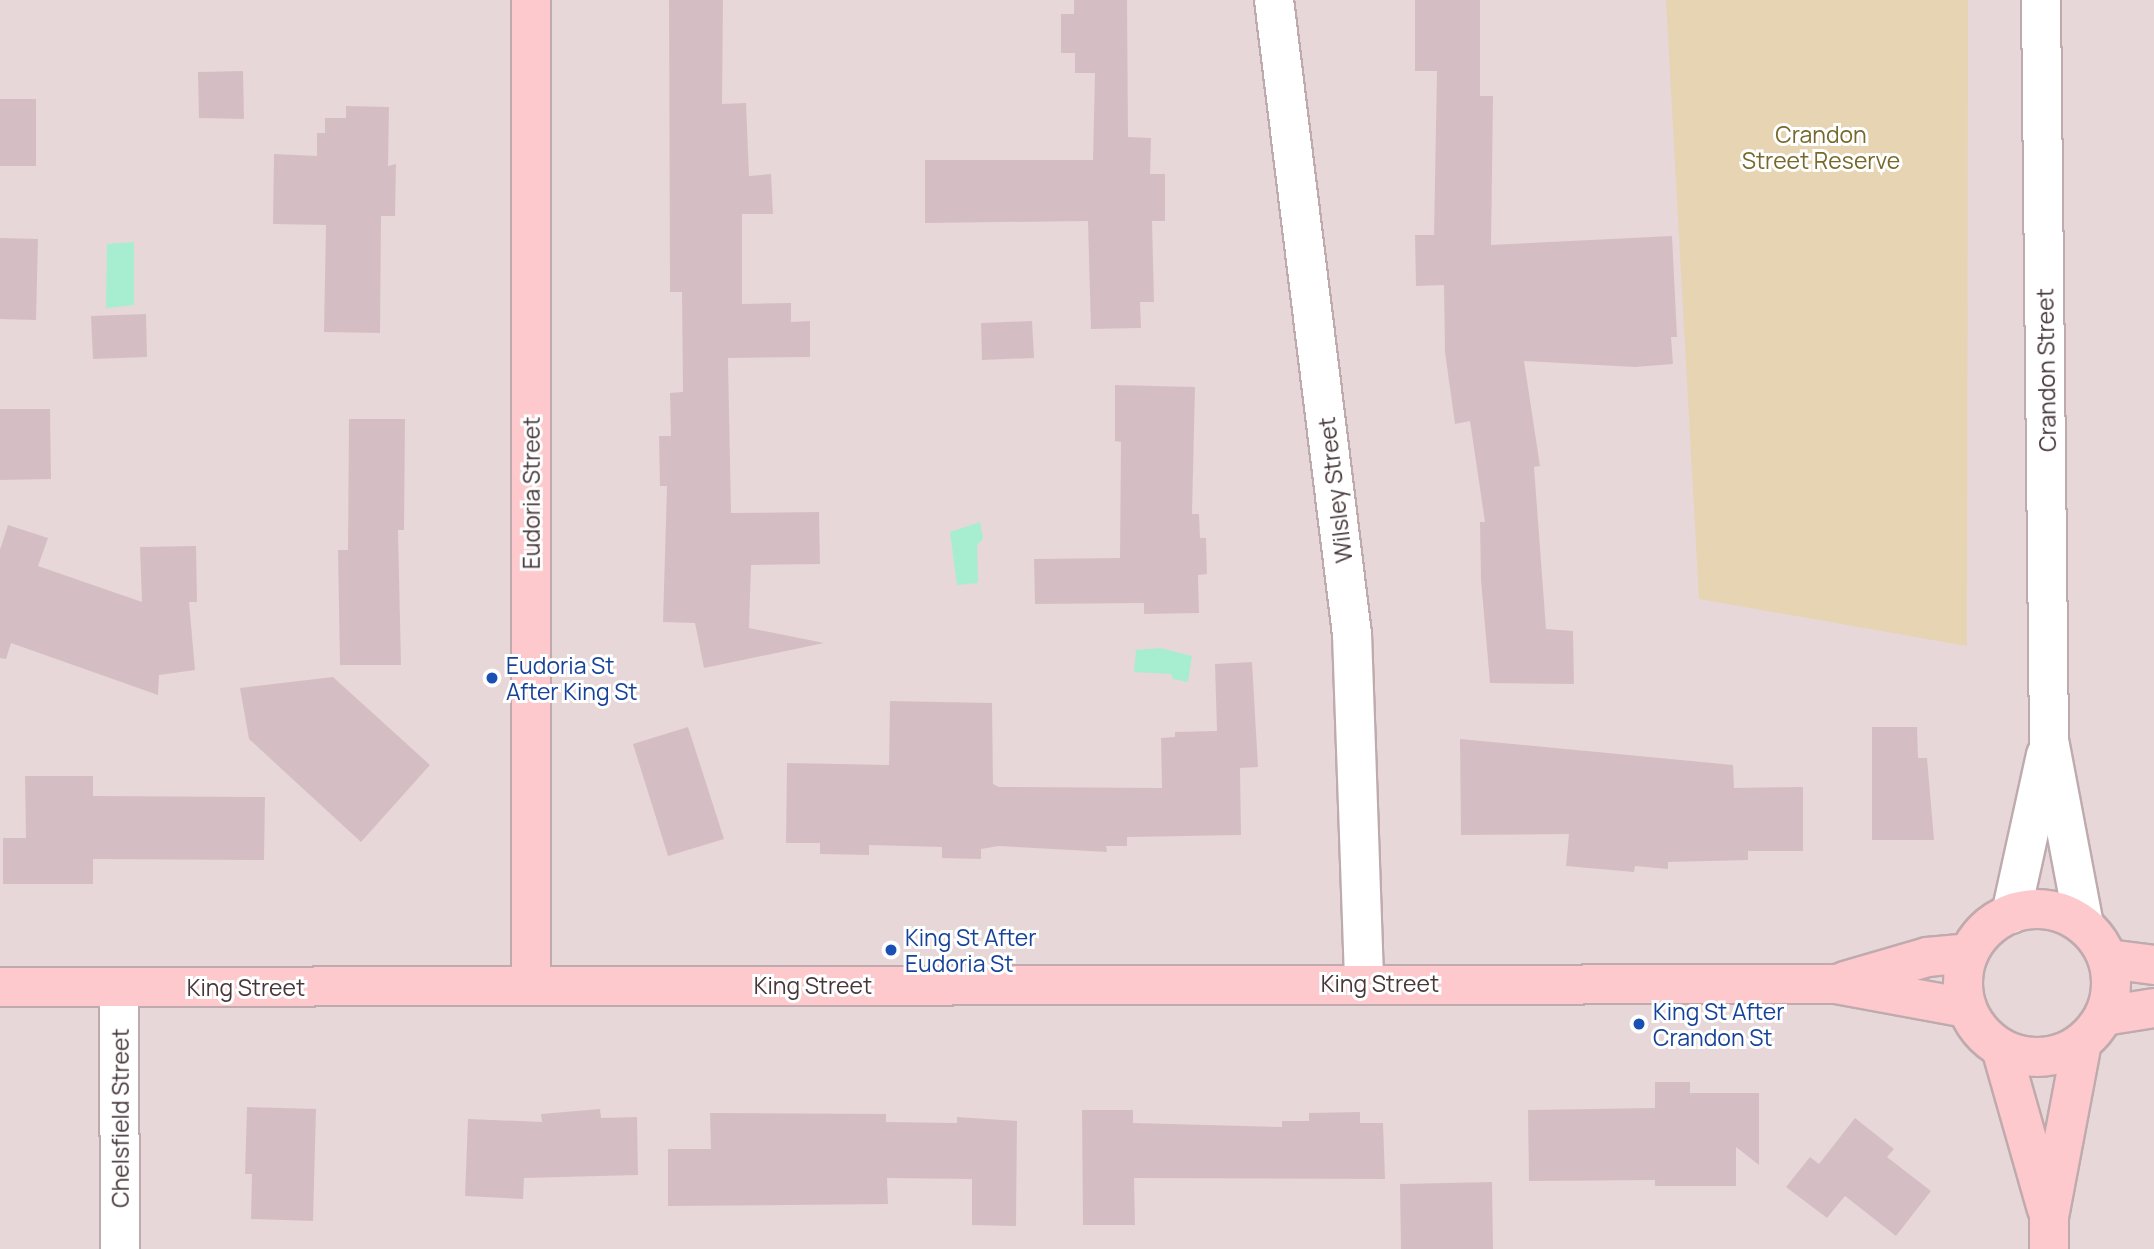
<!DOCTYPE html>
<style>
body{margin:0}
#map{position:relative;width:2154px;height:1249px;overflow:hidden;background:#f4e8ea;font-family:Manrope,sans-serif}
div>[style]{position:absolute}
.residential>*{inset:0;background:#e7d7d9}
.green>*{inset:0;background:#e6d4b3}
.water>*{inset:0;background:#a7eed1}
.building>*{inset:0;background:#d5bec3}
.roads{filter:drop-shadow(2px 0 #bfabae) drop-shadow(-2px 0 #bfabae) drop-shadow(0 2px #bfabae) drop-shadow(0 -2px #bfabae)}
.street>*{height:38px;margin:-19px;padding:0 19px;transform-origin:19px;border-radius:19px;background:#fff}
.secondary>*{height:38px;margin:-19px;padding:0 19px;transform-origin:19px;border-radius:19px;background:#fdc9cc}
.secondary>.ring{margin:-19px;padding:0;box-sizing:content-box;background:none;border:38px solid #fdc9cc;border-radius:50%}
.dots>*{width:19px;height:19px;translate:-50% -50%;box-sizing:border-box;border:4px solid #fff;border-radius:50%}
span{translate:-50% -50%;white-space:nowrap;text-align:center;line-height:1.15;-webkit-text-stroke:6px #fff;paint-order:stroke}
.park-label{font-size:23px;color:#77692c}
.street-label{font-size:23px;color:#47373a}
.transit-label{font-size:23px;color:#164399}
.left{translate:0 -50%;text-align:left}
</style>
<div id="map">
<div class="residential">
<div style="clip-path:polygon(0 0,2154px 0,2154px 1249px,0 1249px)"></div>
</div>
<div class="green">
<div style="clip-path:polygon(1666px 0,1968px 0,1967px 646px,1699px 599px)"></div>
</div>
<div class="water">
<div style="clip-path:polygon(134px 242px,134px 305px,106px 308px,107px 244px)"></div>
<div style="clip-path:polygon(980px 522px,983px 539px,977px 545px,978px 583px,957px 585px,950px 532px)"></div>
<div style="clip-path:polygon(1160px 648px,1192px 656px,1188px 682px,1173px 679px,1171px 674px,1134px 672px,1136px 650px)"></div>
</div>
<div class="building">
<div style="clip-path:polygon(669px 0,723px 0,722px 104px,746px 103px,749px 176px,771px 174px,773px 214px,742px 214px,742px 304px,791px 303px,791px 322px,810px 321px,810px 357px,728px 358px,731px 513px,819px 512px,820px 564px,751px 565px,749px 628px,824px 643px,704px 668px,695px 623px,663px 622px,667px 486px,660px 486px,659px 436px,671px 436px,670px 393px,683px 392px,682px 292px,670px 292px)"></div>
<div style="clip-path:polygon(1074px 0,1127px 0,1128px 137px,1151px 138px,1150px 174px,1165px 174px,1165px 221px,1152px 221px,1154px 302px,1140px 302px,1141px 328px,1091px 329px,1088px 221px,925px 223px,925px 160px,1093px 160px,1095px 73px,1075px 73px,1075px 53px,1061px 53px,1061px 14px,1074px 14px)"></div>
<div style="clip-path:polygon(1415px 0,1480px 0,1480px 96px,1493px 96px,1491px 245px,1672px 236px,1677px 337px,1671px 337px,1673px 364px,1635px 367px,1524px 361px,1540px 466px,1534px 467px,1546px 629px,1573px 631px,1574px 684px,1490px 683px,1481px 580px,1480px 522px,1485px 522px,1470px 421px,1455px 424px,1445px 352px,1444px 285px,1416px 286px,1415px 235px,1434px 235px,1437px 71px,1415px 71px)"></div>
<div style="clip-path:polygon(243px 71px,244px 119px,199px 118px,198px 72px)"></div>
<div style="clip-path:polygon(0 99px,36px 99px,36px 166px,0 166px)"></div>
<div style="clip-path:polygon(346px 106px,389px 107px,388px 166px,396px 164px,395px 216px,381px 216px,380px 333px,324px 332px,326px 225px,273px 224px,274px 154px,317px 156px,317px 133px,325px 133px,325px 118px,346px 118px)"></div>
<div style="clip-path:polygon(0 238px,38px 239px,36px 320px,0 319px)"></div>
<div style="clip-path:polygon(146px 314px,147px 357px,93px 359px,91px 316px)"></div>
<div style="clip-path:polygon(1032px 321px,1034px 358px,982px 360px,981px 323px)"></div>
<div style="clip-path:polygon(1115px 385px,1195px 387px,1192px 514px,1199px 514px,1200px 538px,1206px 538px,1207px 574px,1198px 575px,1199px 613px,1144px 614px,1144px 603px,1035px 604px,1034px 559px,1120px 558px,1121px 442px,1115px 441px)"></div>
<div style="clip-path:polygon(0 409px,50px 409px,51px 479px,0 480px)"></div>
<div style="clip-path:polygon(349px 419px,405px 419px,404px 530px,398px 530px,401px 665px,340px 665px,338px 550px,348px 550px)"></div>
<div style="clip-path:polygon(8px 525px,48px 538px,38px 566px,142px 602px,140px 547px,196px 546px,197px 602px,189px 602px,195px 670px,159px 675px,158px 695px,11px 643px,6px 659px,0 658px,0 550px)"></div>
<div style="clip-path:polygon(1252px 662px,1258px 767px,1240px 768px,1241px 835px,1127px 837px,1127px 846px,1106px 846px,1107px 852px,998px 846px,981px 849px,981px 859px,942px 858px,942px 847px,869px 845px,869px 855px,820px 854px,820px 843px,786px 843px,787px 763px,889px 765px,890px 701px,992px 703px,993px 784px,999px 787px,1162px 788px,1161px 738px,1175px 737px,1175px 732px,1217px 731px,1215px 664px)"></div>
<div style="clip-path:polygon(333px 677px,430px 765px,361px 842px,249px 739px,240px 688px)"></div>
<div style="clip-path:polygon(688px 727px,724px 839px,668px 856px,633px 744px)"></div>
<div style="clip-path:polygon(1872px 727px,1917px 727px,1918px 758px,1927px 758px,1934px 840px,1872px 840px)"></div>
<div style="clip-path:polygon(1460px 739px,1733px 765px,1734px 788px,1803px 787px,1803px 851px,1748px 851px,1748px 860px,1668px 862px,1668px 869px,1635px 866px,1634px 872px,1566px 866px,1569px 834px,1461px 835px)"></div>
<div style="clip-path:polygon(25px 776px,93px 776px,93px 796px,265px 797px,264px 860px,93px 859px,93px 884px,3px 884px,3px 838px,26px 838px)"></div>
<div style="clip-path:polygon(1655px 1082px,1690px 1082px,1690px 1093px,1759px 1093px,1759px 1165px,1736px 1147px,1736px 1186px,1655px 1186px,1655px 1180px,1529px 1181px,1528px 1110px,1655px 1108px)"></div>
<div style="clip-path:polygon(247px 1107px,316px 1109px,313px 1221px,251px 1219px,252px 1174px,245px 1174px)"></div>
<div style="clip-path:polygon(600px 1109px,601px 1118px,637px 1117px,638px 1175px,524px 1178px,523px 1199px,465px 1196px,468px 1119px,542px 1122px,541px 1114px)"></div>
<div style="clip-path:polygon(1082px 1110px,1133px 1110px,1133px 1123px,1282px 1127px,1282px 1121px,1309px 1121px,1309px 1113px,1360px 1112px,1360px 1123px,1383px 1123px,1385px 1179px,1134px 1178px,1135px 1225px,1083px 1225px)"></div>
<div style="clip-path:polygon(710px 1113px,886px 1114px,886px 1122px,957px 1123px,957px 1117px,1017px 1121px,1016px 1226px,972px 1225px,972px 1179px,887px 1178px,888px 1204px,668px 1206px,668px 1149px,711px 1149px)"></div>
<div style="clip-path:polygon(1855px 1118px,1894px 1149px,1887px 1157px,1931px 1191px,1896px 1236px,1845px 1196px,1827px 1218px,1786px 1187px,1810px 1157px,1819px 1164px)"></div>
<div style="clip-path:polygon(1492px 1182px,1493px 1249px,1401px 1249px,1400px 1184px)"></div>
</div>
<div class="roads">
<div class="street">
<div style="left:1274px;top:0;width:639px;rotate:82.99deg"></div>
<div style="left:1352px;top:634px;width:349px;rotate:88deg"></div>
<div style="left:2041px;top:0;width:740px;rotate:89.38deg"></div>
<div style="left:2049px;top:740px;width:188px;rotate:79.3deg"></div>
<div style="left:2011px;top:914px;width:163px;rotate:-77.6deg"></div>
<div style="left:119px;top:988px;width:261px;rotate:89.8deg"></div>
</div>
<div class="secondary">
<div class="ring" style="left:1963px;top:909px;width:110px;height:110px"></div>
<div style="left:2108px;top:959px;width:46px;rotate:7.4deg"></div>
<div style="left:1845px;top:981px;width:85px;rotate:-16.3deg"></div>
<div style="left:1927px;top:957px;width:42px;rotate:-5.4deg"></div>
<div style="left:531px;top:986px;width:986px;rotate:-90deg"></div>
<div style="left:0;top:987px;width:1836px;rotate:-0.09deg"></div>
<div style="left:1836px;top:984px;width:133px;rotate:10.4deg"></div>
<div style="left:2104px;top:1016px;width:51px;rotate:-9.1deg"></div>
<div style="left:2001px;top:1048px;width:167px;rotate:74.1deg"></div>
<div style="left:2049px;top:1249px;width:32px;rotate:-90deg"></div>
<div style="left:2049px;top:1217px;width:177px;rotate:-79.3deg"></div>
</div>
</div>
<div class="dots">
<div style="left:492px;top:678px;background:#1a4fb4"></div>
<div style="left:891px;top:950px;background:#1a4fb4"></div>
<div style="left:1639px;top:1024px;background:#1a4fb4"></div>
</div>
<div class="park-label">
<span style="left:1821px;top:147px">Crandon<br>Street Reserve</span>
</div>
<div class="street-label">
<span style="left:2046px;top:370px;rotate:-91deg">Crandon Street</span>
<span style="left:1335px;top:490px;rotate:-97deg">Wilsley Street</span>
<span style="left:531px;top:493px;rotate:-90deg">Eudoria Street</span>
<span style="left:1380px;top:983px">King Street</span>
<span style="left:813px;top:985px">King Street</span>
<span style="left:246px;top:987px">King Street</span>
<span style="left:120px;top:1118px;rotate:-90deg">Chelsfield Street</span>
</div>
<div class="transit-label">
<span class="left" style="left:506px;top:678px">Eudoria St<br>After King St</span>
<span class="left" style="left:905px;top:950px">King St After<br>Eudoria St</span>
<span class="left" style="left:1653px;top:1024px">King St After<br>Crandon St</span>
</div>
</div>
